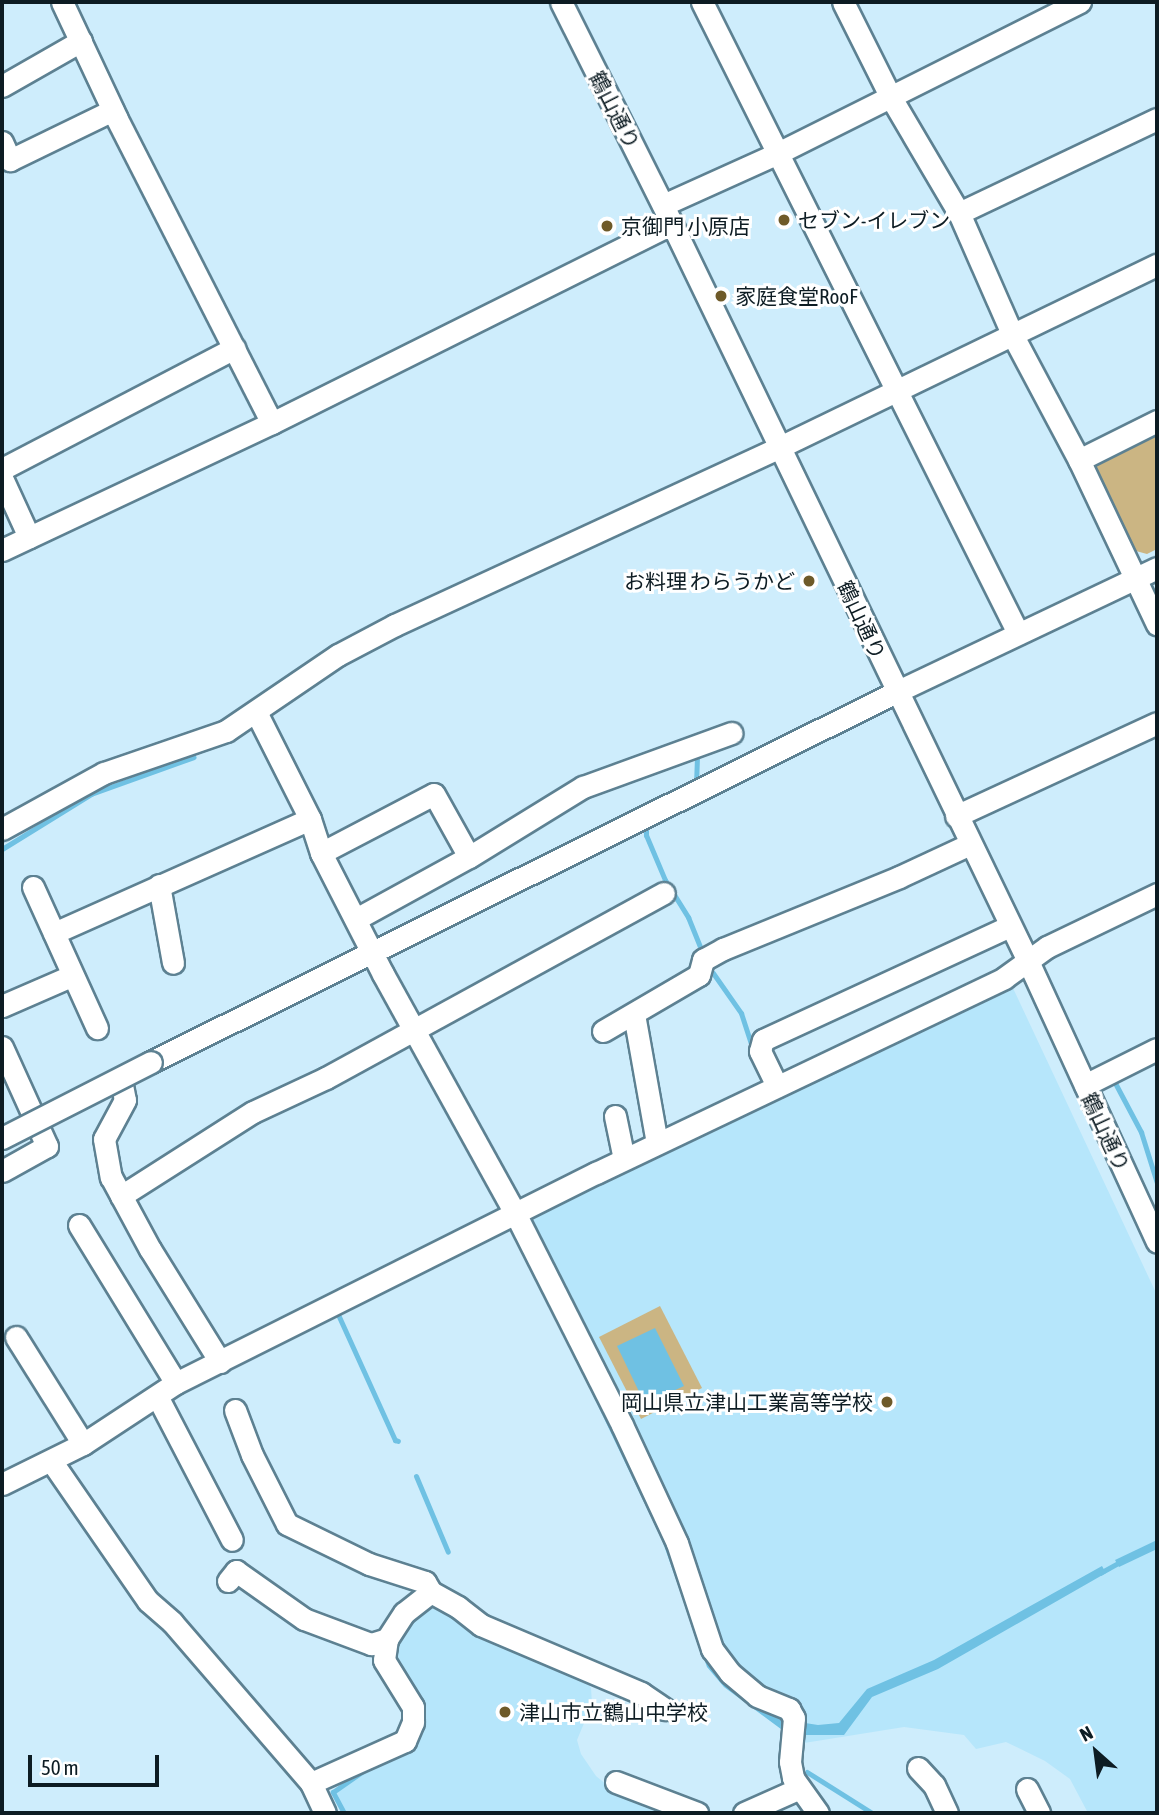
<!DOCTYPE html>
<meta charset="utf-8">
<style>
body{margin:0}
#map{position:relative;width:1159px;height:1815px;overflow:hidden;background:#ceedfc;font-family:"Asap Condensed","Noto Sans JP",sans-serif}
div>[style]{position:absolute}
.built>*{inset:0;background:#b6e6fb}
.green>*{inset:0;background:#cbb583}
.water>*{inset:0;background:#6fc1e3}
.stream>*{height:5px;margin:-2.5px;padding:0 2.5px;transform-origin:2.5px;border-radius:2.5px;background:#6fc1e3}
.roads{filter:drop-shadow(2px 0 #5d8192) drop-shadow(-2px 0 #5d8192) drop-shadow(0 2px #5d8192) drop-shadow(0 -2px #5d8192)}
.minor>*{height:21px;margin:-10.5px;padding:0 10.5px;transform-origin:10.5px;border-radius:10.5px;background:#fff}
.bridges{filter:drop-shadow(2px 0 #5d8192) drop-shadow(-2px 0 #5d8192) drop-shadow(0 2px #5d8192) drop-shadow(0 -2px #5d8192)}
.minor-bridge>*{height:21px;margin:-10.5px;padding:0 10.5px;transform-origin:10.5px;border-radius:10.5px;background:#fff}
.dots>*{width:19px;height:19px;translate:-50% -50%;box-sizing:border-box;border:4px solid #fff;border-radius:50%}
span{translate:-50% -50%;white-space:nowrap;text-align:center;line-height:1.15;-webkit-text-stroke:6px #fff;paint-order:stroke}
.street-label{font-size:21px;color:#0d1c23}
.poi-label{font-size:21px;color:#0d1c23}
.left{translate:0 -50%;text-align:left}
.right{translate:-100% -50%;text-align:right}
.frame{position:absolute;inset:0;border:4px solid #0d1c23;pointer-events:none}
.north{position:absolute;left:1061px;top:1717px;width:70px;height:70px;-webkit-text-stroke:5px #fff;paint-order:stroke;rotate:332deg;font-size:19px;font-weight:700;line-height:28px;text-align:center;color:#0d1c23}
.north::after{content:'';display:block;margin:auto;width:24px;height:32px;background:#0d1c23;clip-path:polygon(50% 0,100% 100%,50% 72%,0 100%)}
.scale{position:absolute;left:28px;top:1755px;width:131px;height:32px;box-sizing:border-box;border:4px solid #0d1c23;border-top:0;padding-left:9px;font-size:21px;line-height:24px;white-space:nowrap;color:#0d1c23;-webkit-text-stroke:5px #fff;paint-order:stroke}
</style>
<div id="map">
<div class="built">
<div style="clip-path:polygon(1012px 986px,1157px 1295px,1157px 1813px,1088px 1813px,1070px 1779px,1045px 1761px,1006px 1742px,976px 1749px,964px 1735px,904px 1727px,804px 1743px,796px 1706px,763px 1692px,722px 1651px,530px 1229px,529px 1217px,567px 1197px,838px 1073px)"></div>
<div style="clip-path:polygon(427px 1603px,438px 1603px,585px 1679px,591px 1688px,592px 1704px,577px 1740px,581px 1754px,596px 1776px,613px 1790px,671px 1813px,345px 1813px,334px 1792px,420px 1740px,422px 1727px,395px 1666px,392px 1643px)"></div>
</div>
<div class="green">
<div style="clip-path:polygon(1157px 431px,1157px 549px,1147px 554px,1136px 551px,1093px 465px)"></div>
<div style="clip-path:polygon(660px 1306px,702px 1388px,641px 1419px,599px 1337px)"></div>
</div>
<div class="water">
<div style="clip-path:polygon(655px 1328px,684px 1386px,645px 1404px,617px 1346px)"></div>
<div style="clip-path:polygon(587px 1363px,623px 1432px,700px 1626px,786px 1720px,818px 1725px,839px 1723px,867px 1689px,934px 1660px,1102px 1566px,1106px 1573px,938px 1669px,872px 1697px,844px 1735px,789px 1735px,724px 1687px,707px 1667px,662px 1540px,580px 1368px)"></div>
<div style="clip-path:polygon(1157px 1540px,1157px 1549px,1119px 1567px,1115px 1560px)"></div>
</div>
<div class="stream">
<div style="left:696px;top:785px;width:31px;rotate:-88deg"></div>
<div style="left:646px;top:823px;width:12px;rotate:90deg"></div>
<div style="left:646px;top:835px;width:49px;rotate:67.1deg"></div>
<div style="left:665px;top:880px;width:44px;rotate:58.1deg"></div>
<div style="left:688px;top:917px;width:37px;rotate:68deg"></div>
<div style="left:2px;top:849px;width:105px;rotate:-31.7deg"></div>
<div style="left:91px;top:794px;width:109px;rotate:-19.8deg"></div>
<div style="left:713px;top:973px;width:49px;rotate:55deg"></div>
<div style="left:741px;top:1013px;width:39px;rotate:72deg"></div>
<div style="left:1114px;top:1081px;width:58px;rotate:62.1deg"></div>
<div style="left:1141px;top:1132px;width:53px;rotate:72.6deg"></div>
<div style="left:789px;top:1092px;width:60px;rotate:-24.8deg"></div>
<div style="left:336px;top:1310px;width:143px;rotate:65.6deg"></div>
<div style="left:395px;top:1440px;width:3px;rotate:18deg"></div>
<div style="left:416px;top:1476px;width:82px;rotate:67.2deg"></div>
<div style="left:1100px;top:1573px;width:25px;rotate:-29deg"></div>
<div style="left:807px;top:1772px;width:77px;rotate:32.2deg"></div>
<div style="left:344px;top:1813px;width:24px;rotate:-118deg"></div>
<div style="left:333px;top:1792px;width:39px;rotate:-35deg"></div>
</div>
<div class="roads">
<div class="minor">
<div style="left:62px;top:2px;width:129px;rotate:64.8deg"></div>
<div style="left:117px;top:119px;width:341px;rotate:63deg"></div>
<div style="left:561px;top:2px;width:248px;rotate:63.4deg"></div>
<div style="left:672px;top:224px;width:816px;rotate:64.22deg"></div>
<div style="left:1027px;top:959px;width:311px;rotate:65.3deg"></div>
<div style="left:702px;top:2px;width:706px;rotate:63.4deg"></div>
<div style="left:843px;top:2px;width:105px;rotate:63.4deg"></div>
<div style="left:890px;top:96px;width:136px;rotate:59.5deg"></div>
<div style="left:959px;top:213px;width:132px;rotate:66.3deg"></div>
<div style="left:1012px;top:334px;width:143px;rotate:62deg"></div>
<div style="left:1079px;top:460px;width:182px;rotate:64.6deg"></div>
<div style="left:2px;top:86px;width:91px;rotate:-29.7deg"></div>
<div style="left:2px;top:142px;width:20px;rotate:66deg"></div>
<div style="left:10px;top:160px;width:114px;rotate:-25.9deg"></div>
<div style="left:663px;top:205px;width:124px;rotate:-24.3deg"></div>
<div style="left:776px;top:154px;width:340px;rotate:-26.6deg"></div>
<div style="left:959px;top:213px;width:219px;rotate:-25.4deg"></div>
<div style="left:1079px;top:460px;width:87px;rotate:-26.6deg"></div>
<div style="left:2px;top:469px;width:262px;rotate:-27.5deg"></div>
<div style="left:2px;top:478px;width:65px;rotate:65.4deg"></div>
<div style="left:2px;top:550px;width:298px;rotate:-25.2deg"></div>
<div style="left:272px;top:423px;width:447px;rotate:-26.5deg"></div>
<div style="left:256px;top:712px;width:120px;rotate:63.2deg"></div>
<div style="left:310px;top:819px;width:36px;rotate:72deg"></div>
<div style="left:321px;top:853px;width:136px;rotate:62.9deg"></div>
<div style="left:383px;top:974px;width:273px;rotate:61.1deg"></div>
<div style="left:515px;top:1213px;width:237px;rotate:63.2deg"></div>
<div style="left:622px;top:1425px;width:130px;rotate:65deg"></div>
<div style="left:677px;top:1543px;width:112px;rotate:71.7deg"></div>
<div style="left:712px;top:1649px;width:30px;rotate:53deg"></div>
<div style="left:730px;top:1673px;width:35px;rotate:40deg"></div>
<div style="left:757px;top:1696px;width:35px;rotate:22deg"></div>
<div style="left:789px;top:1709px;width:10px;rotate:61deg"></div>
<div style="left:794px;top:1718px;width:44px;rotate:95.2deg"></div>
<div style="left:790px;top:1762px;width:16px;rotate:79deg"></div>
<div style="left:793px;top:1778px;width:43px;rotate:54.5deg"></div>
<div style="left:956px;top:816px;width:221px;rotate:-24.8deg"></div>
<div style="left:2px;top:829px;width:116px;rotate:-28.8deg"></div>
<div style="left:104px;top:773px;width:129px;rotate:-19deg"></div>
<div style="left:226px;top:731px;width:135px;rotate:-34.2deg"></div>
<div style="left:338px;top:655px;width:64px;rotate:-27.8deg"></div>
<div style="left:395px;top:625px;width:424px;rotate:-24.8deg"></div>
<div style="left:780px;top:447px;width:419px;rotate:-25.8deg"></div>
<div style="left:321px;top:853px;width:127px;rotate:-27.6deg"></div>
<div style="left:434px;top:794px;width:72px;rotate:60.9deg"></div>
<div style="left:159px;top:885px;width:79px;rotate:79.8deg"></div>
<div style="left:33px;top:887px;width:155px;rotate:65.6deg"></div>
<div style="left:356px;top:919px;width:129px;rotate:-28.8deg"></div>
<div style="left:469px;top:857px;width:134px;rotate:-31.6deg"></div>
<div style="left:583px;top:787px;width:158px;rotate:-20deg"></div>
<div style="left:54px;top:933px;width:280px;rotate:-24deg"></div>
<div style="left:2px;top:1006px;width:75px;rotate:-23.5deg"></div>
<div style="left:634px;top:1014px;width:131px;rotate:79.9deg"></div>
<div style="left:603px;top:1031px;width:111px;rotate:-30.3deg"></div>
<div style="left:699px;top:975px;width:16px;rotate:-75deg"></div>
<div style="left:703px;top:960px;width:23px;rotate:-29deg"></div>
<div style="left:723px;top:949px;width:190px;rotate:-22.2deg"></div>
<div style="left:899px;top:877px;width:78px;rotate:-24.9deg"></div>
<div style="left:2px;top:1047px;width:109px;rotate:65.6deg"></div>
<div style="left:47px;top:1146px;width:51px;rotate:150.9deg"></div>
<div style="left:151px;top:1062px;width:832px;rotate:-26.41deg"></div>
<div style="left:896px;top:692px;width:289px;rotate:-25.4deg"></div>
<div style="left:122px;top:1085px;width:15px;rotate:79deg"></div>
<div style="left:125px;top:1100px;width:44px;rotate:118.3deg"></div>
<div style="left:104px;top:1139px;width:39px;rotate:80deg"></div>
<div style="left:111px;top:1177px;width:82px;rotate:61.6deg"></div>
<div style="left:150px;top:1249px;width:133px;rotate:58.2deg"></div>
<div style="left:1085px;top:1085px;width:80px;rotate:-26.6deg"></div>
<div style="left:777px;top:1086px;width:39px;rotate:-116deg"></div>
<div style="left:760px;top:1051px;width:11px;rotate:-75deg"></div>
<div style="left:763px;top:1040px;width:272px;rotate:-24.8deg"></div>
<div style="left:615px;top:1116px;width:44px;rotate:78.2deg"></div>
<div style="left:121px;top:1196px;width:156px;rotate:-32.5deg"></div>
<div style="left:253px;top:1112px;width:81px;rotate:-25deg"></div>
<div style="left:326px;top:1078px;width:385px;rotate:-28.7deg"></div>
<div style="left:79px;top:1225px;width:185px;rotate:58.5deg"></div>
<div style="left:16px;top:1337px;width:126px;rotate:57.9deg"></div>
<div style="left:157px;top:1396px;width:162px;rotate:62.5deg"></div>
<div style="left:235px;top:1410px;width:48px;rotate:69.3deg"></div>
<div style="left:252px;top:1455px;width:77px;rotate:63.1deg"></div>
<div style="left:287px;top:1524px;width:91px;rotate:26deg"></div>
<div style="left:369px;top:1564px;width:59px;rotate:17.8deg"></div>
<div style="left:425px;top:1582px;width:12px;rotate:59deg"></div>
<div style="left:431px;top:1592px;width:31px;rotate:29deg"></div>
<div style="left:458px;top:1607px;width:29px;rotate:38deg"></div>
<div style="left:481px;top:1625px;width:174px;rotate:23deg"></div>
<div style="left:641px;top:1693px;width:29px;rotate:34deg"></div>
<div style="left:52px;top:1462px;width:169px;rotate:55.4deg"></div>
<div style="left:148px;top:1601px;width:32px;rotate:41deg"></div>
<div style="left:172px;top:1622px;width:213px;rotate:49.2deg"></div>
<div style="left:311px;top:1783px;width:33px;rotate:65deg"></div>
<div style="left:2px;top:1484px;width:90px;rotate:-26.3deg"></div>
<div style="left:83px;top:1444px;width:111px;rotate:-33.3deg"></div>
<div style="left:176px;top:1383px;width:470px;rotate:-26.6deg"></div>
<div style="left:596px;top:1173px;width:452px;rotate:-25.5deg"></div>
<div style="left:1004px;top:978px;width:53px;rotate:-35.8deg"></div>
<div style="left:1047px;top:947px;width:122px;rotate:-25.7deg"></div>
<div style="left:228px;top:1581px;width:13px;rotate:-51deg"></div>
<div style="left:236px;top:1571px;width:83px;rotate:35.2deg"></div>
<div style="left:304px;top:1619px;width:72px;rotate:20.5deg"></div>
<div style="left:371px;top:1644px;width:17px;rotate:-17deg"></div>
<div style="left:918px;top:1768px;width:23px;rotate:47deg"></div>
<div style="left:934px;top:1785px;width:31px;rotate:65deg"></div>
<div style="left:616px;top:1782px;width:87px;rotate:20.9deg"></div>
<div style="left:311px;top:1783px;width:103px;rotate:-24.1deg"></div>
<div style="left:405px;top:1741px;width:21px;rotate:-67deg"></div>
<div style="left:413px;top:1722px;width:15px;rotate:-90deg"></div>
<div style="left:413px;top:1707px;width:55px;rotate:-121.7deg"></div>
<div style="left:384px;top:1660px;width:21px;rotate:-82deg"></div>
<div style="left:387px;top:1639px;width:31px;rotate:-57deg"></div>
<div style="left:404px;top:1613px;width:34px;rotate:-38deg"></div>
<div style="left:1027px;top:1789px;width:27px;rotate:63deg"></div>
<div style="left:744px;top:1813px;width:59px;rotate:-24deg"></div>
</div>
</div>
<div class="bridges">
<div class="minor-bridge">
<div style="left:2px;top:1138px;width:167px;rotate:-27deg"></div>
</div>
</div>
<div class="dots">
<div style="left:784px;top:220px;background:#6e5a29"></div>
<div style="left:607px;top:226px;background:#6e5a29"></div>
<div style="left:721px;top:296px;background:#6e5a29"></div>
<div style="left:809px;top:581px;background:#6e5a29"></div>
<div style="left:887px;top:1402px;background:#6e5a29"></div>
<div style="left:505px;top:1712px;background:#6e5a29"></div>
</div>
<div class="street-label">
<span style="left:615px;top:110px;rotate:63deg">鶴山通り</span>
<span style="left:862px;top:620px;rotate:65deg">鶴山通り</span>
<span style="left:1106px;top:1132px;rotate:65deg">鶴山通り</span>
</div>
<div class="poi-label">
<span class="left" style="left:798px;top:220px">セブン-イレブン</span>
<span class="left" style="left:621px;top:226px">京御門 小原店</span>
<span class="left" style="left:735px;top:296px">家庭食堂RooF</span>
<span class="right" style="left:795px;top:581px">お料理 わらうかど</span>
<span class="right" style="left:873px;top:1402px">岡山県立津山工業高等学校</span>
<span class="left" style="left:519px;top:1712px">津山市立鶴山中学校</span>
</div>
<div class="frame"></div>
<div class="north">N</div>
<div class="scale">50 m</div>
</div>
